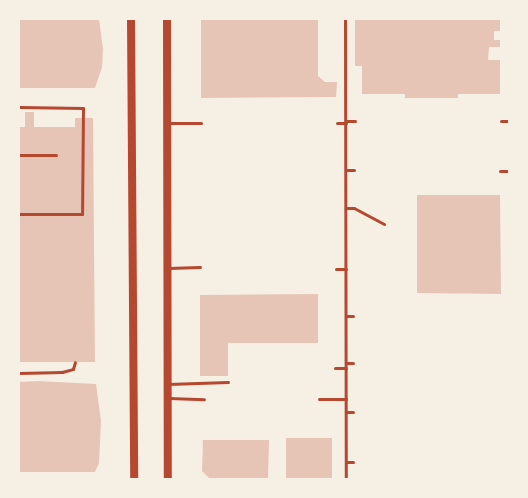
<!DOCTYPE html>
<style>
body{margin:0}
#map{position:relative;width:528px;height:498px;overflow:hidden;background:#f6efe4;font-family:Quicksand,sans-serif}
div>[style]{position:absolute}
.building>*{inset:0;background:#e6c5b7}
.service>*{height:3px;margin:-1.5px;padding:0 1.5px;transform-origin:1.5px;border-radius:1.5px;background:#b5482f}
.secondary>*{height:8px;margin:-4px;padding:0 4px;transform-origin:4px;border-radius:4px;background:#b5482f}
span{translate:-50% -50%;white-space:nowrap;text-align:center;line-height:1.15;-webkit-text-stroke:3px #f6efe4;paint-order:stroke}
.frame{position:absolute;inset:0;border:20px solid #f6efe4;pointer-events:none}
</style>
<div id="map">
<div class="building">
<div style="clip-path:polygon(19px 19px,99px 19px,103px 49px,102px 67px,95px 88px,19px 88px)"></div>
<div style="clip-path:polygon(201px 19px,318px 19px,318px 76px,325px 82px,337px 82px,336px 97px,201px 98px)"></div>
<div style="clip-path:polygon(355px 19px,500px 19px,500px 31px,494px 31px,494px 40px,500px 40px,500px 47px,489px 47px,488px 60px,500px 60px,500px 94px,458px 94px,458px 98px,405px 98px,405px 94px,362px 94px,362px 66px,355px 66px)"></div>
<div style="clip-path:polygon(25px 112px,34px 112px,34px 127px,75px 127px,75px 118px,93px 118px,95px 362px,19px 362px,19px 127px,25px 127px)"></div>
<div style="clip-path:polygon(417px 195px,500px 195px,501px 294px,417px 293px)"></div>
<div style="clip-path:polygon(318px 294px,318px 343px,228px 343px,228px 376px,200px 376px,200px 295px)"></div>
<div style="clip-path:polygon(38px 381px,96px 384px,101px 421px,99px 463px,95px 472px,19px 472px,19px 382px)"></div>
<div style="clip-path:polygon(286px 438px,332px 438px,332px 479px,286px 479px)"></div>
<div style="clip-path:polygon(203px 440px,269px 440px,268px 479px,210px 479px,202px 471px)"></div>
</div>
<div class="service">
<div style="left:345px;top:19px;width:460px;rotate:89.9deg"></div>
<div style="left:19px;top:107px;width:64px;rotate:0.9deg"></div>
<div style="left:83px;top:108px;width:106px;rotate:90.5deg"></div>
<div style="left:82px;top:214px;width:63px;rotate:180deg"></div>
<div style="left:346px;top:121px;width:9px"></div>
<div style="left:501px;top:121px;width:8px"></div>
<div style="left:168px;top:123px;width:33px"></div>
<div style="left:337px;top:123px;width:9px"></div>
<div style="left:19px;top:155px;width:37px"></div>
<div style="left:346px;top:170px;width:8px"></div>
<div style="left:500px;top:171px;width:9px"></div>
<div style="left:346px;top:208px;width:8px"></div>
<div style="left:354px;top:208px;width:34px;rotate:28deg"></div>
<div style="left:168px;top:268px;width:32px;rotate:-2deg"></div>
<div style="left:336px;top:269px;width:10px"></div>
<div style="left:346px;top:316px;width:7px"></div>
<div style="left:346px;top:363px;width:7px"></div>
<div style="left:335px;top:368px;width:11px"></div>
<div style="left:19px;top:373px;width:43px;rotate:-1.3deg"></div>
<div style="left:62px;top:372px;width:11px;rotate:-15deg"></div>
<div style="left:73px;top:369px;width:7px;rotate:-74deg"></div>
<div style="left:168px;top:384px;width:60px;rotate:-1.9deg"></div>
<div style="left:169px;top:398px;width:35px;rotate:2deg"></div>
<div style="left:319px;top:399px;width:27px"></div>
<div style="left:346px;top:412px;width:7px"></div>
<div style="left:346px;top:462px;width:7px"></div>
</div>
<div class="secondary">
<div style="left:131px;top:19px;width:460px;rotate:89.6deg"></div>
<div style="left:167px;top:19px;width:460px;rotate:89.9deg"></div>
</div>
<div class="frame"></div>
</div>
